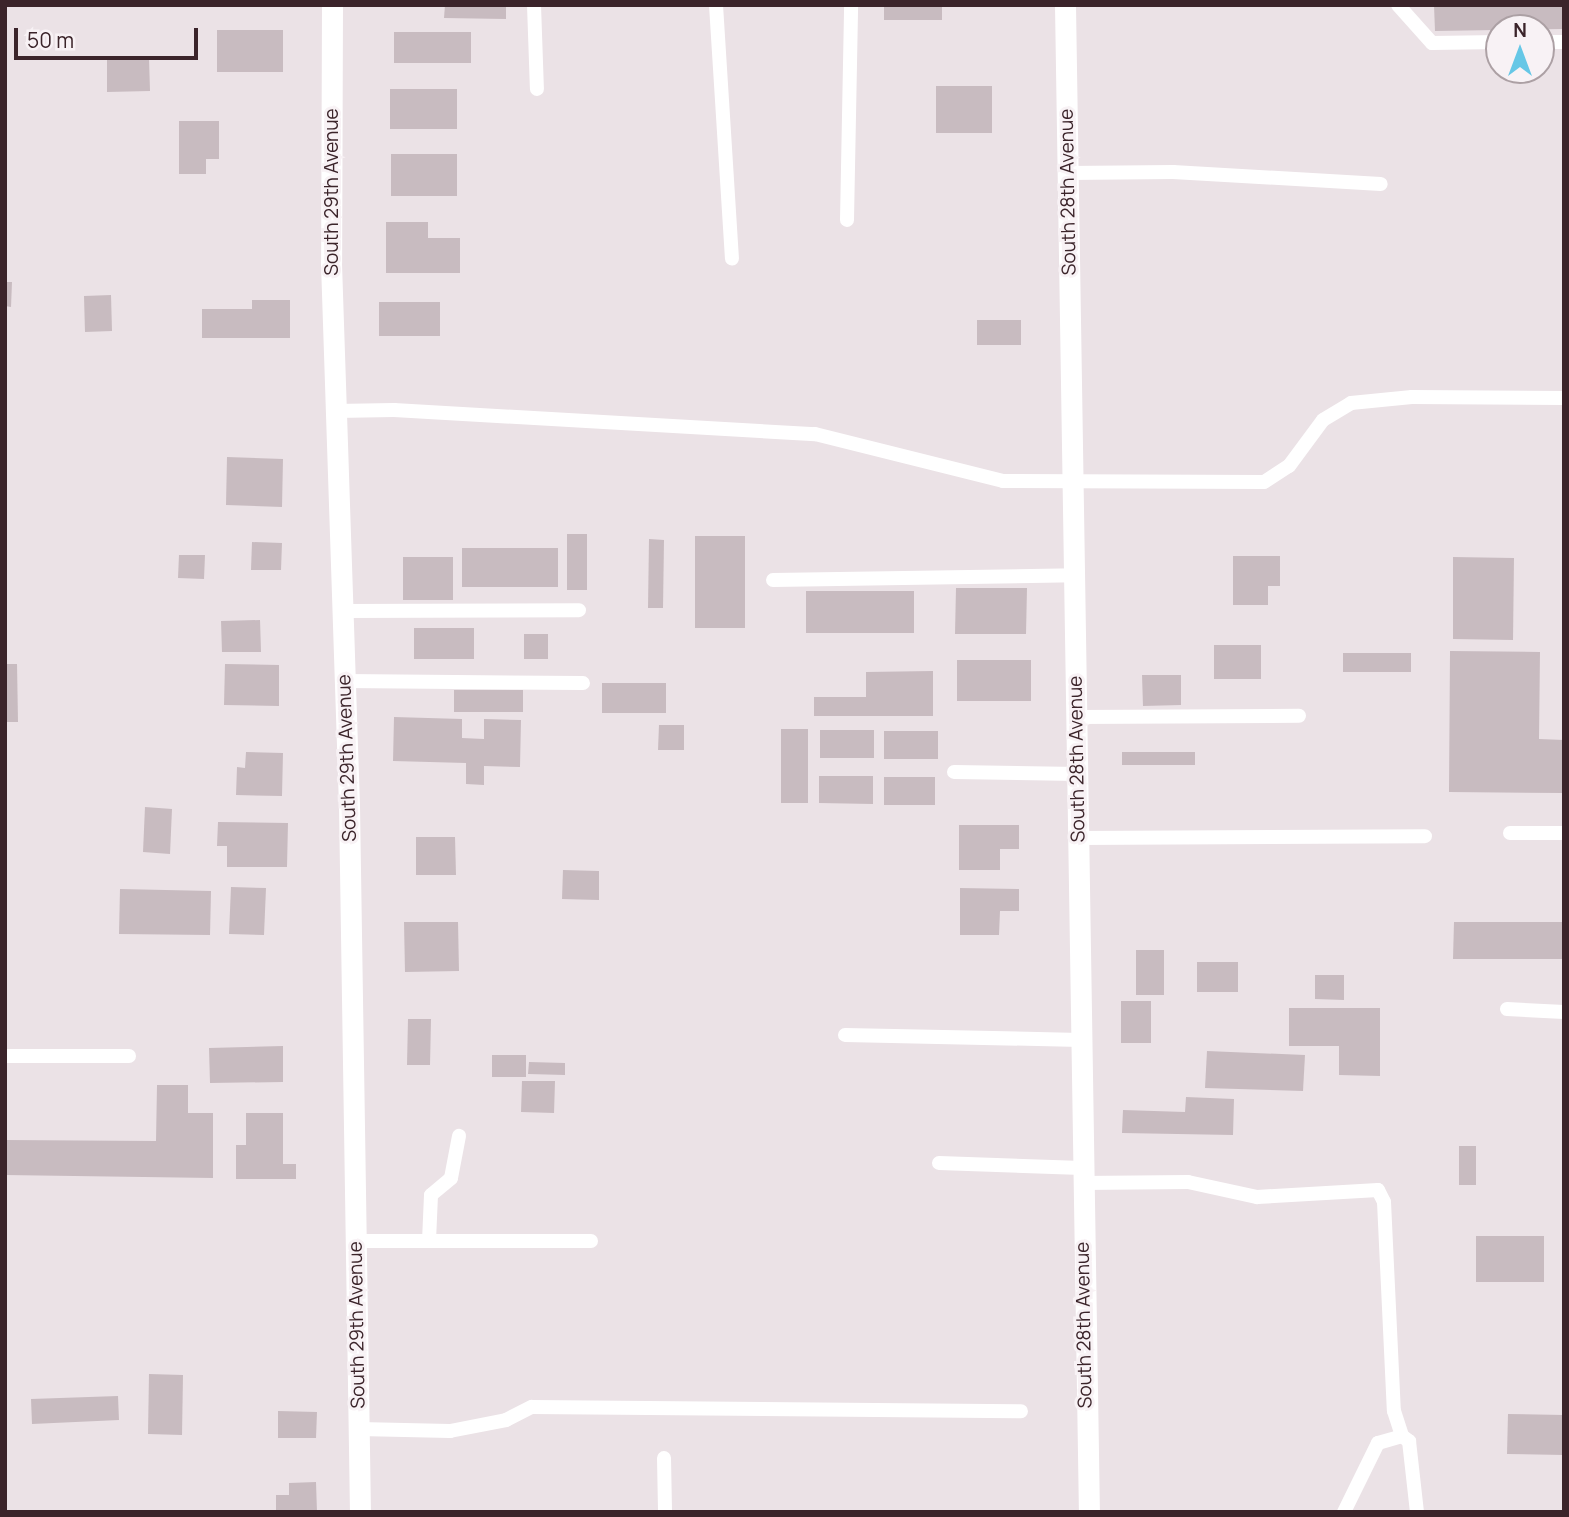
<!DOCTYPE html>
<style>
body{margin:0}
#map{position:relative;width:1569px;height:1517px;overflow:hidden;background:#ebe2e6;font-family:Manrope,sans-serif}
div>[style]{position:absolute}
.building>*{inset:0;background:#c8bbc0}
.lane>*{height:14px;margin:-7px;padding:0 7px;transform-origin:7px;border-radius:7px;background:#fff}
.street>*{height:21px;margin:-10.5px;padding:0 10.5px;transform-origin:10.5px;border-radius:10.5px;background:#fff}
span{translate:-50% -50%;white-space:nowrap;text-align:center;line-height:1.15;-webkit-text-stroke:6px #f8f2f5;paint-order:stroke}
.street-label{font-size:19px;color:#3b242a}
.frame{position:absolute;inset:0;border:7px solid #3b242a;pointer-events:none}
.north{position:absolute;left:1485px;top:14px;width:70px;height:70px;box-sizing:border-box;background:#f8f2f5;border:2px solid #aca0a4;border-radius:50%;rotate:0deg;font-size:19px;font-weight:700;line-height:28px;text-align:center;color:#3b242a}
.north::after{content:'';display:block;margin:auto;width:24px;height:32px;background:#66c7e6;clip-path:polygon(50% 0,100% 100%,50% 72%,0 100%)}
.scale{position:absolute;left:14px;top:28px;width:184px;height:32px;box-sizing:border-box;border:4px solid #3b242a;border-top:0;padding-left:9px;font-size:21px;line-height:24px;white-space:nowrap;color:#3b242a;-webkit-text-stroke:5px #f8f2f5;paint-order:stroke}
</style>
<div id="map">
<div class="building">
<div style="clip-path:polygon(445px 5px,506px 5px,506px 19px,444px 18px)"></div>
<div style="clip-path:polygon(884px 5px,942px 5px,942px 20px,884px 20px)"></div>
<div style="clip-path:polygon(1434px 5px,1564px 5px,1564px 29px,1435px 31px)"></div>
<div style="clip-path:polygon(217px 30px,283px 30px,283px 72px,217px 72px)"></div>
<div style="clip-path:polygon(394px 32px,471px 32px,471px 63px,394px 63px)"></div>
<div style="clip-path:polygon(149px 59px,150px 91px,107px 92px,107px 60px)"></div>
<div style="clip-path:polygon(936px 86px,992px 86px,992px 133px,936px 133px)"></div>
<div style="clip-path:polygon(390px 89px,457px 89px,457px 129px,390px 129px)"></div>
<div style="clip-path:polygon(179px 121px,219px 121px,219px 159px,206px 159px,206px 174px,179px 174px)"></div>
<div style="clip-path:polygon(391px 154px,457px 154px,457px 196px,391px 196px)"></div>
<div style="clip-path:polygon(386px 222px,428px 222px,428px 238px,460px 238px,460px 273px,386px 273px)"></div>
<div style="clip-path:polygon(5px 282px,12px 282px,11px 307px,5px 306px)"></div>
<div style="clip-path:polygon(111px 295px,112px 331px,85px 332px,84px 296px)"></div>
<div style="clip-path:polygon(252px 300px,290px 300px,290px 338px,202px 338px,202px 309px,252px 309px)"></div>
<div style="clip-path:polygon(379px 302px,440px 302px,440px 336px,379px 336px)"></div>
<div style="clip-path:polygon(977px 320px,1021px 320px,1021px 345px,977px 345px)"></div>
<div style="clip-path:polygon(227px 457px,283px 459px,282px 507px,226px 505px)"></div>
<div style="clip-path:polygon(567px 534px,587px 534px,587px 590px,567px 590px)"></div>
<div style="clip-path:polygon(695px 536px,745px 536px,745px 628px,695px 628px)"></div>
<div style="clip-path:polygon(649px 539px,664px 540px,663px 608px,648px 608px)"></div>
<div style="clip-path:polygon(252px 542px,282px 543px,281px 570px,251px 570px)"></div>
<div style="clip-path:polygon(462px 548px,558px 548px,558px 587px,462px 587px)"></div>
<div style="clip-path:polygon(179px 555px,205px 555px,204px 579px,178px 578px)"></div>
<div style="clip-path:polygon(1233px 556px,1280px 556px,1280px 586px,1268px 586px,1268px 605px,1233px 605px)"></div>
<div style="clip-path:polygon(403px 557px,453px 557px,453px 600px,403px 600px)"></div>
<div style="clip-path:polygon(1453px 557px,1514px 558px,1513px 640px,1453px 639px)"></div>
<div style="clip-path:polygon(956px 588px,1027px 588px,1026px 634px,955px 634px)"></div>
<div style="clip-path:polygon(806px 591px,914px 591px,914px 633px,806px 633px)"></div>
<div style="clip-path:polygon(260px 620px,261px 652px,222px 652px,221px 621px)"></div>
<div style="clip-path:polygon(414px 628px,474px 628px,474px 659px,414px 659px)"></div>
<div style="clip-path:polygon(524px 634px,548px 634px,548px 659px,524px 659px)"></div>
<div style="clip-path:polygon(1214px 645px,1261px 645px,1261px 679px,1214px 679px)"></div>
<div style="clip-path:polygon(1450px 651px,1540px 652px,1539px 739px,1564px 740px,1564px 793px,1449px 792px)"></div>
<div style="clip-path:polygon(1343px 653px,1411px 653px,1411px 672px,1343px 672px)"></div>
<div style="clip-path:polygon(957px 660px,1031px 660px,1031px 701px,957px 701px)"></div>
<div style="clip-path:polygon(5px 664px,17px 664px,18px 722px,5px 722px)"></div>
<div style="clip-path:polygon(225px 664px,279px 665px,279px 706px,224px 705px)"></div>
<div style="clip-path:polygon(933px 671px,933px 716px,814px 716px,814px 697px,866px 697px,866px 672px)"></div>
<div style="clip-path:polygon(1142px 675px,1181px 675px,1181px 705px,1143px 706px)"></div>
<div style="clip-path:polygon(602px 683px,666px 683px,666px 713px,602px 713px)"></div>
<div style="clip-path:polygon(454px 690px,523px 690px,523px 712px,454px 712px)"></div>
<div style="clip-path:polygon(394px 717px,462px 719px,462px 738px,484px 739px,484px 719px,521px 720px,520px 767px,484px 766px,484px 785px,466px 784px,466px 763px,393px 761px)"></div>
<div style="clip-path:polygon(659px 725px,684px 725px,684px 750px,658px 750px)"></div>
<div style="clip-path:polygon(781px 729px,808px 729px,808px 803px,781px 803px)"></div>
<div style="clip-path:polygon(820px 730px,874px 730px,874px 758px,820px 758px)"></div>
<div style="clip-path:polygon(884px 731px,938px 731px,938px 759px,884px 759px)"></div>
<div style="clip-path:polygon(246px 752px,283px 753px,282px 796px,236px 795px,237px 767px,245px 768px)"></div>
<div style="clip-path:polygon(1122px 752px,1195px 752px,1195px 765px,1122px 765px)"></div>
<div style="clip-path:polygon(819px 776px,873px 776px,873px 804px,819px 803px)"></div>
<div style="clip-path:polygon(884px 777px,935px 777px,935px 805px,884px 805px)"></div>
<div style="clip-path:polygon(145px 807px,172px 809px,170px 854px,143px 852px)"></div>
<div style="clip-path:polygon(218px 822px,288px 823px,287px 867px,227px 867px,227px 846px,217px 846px)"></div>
<div style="clip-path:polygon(959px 825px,1019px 825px,1019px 849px,1000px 849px,1000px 870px,959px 870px)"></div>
<div style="clip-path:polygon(416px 837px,455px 837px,456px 875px,416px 875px)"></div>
<div style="clip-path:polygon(563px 870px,599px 871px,599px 900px,562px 899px)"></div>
<div style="clip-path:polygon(231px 887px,266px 888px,264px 935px,229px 934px)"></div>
<div style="clip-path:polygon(960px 888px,1019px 889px,1019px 911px,1000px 911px,999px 935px,960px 935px)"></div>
<div style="clip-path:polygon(120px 889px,211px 891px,210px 935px,119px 934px)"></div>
<div style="clip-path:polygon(404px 922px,458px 922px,459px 971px,405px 972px)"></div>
<div style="clip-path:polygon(1454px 922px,1564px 922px,1564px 959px,1453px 959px)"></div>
<div style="clip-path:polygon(1136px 950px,1164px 950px,1164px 995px,1136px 995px)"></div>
<div style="clip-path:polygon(1197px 962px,1238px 962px,1238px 992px,1197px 992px)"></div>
<div style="clip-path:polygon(1315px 975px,1344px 975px,1344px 1000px,1315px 999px)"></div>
<div style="clip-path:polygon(1121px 1001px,1151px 1001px,1151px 1043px,1121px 1043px)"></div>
<div style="clip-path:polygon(1289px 1008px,1380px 1008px,1380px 1076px,1339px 1075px,1339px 1046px,1289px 1046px)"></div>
<div style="clip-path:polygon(408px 1019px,431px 1019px,430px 1065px,407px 1065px)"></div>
<div style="clip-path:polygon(283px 1046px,283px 1082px,210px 1083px,209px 1048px)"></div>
<div style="clip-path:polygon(1207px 1051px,1305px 1055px,1303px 1091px,1205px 1088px)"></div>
<div style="clip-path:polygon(492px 1055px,526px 1055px,526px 1077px,492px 1077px)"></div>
<div style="clip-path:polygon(529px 1062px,565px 1063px,565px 1075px,528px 1074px)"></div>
<div style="clip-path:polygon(522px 1081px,555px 1081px,554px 1113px,521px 1112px)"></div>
<div style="clip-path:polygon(157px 1085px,188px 1085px,188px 1113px,213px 1113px,213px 1178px,5px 1175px,5px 1140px,156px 1141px)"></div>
<div style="clip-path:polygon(1186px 1097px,1234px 1099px,1233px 1135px,1122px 1133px,1123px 1110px,1185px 1112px)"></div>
<div style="clip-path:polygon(246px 1113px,283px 1113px,283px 1164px,296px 1164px,296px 1179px,236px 1179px,236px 1145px,246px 1145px)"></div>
<div style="clip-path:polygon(1459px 1146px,1476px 1146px,1476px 1185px,1459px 1185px)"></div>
<div style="clip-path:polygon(1476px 1236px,1544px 1236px,1544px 1282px,1476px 1282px)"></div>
<div style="clip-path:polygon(149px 1374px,183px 1375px,182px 1435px,148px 1434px)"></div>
<div style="clip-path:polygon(118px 1396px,119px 1420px,32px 1424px,31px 1399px)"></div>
<div style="clip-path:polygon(278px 1411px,317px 1412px,316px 1438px,278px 1438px)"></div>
<div style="clip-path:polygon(1508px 1414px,1564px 1415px,1564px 1455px,1507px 1454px)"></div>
<div style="clip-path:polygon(316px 1482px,317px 1512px,276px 1512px,276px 1495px,289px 1495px,289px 1483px)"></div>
</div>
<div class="lane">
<div style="left:534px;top:5px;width:84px;rotate:88deg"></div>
<div style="left:716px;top:5px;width:254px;rotate:86.4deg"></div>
<div style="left:1398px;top:5px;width:51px;rotate:48.2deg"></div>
<div style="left:1432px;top:43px;width:67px;rotate:-0.9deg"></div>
<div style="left:1541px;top:42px;width:23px"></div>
<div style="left:1068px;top:173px;width:105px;rotate:-0.5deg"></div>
<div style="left:1173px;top:172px;width:208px;rotate:3.3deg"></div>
<div style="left:847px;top:220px;width:215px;rotate:-88.9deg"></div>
<div style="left:336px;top:411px;width:58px;rotate:-1deg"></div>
<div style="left:394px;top:410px;width:422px;rotate:3.3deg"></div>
<div style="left:815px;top:434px;width:194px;rotate:14deg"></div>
<div style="left:1003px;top:481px;width:261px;rotate:0.2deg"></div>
<div style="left:1264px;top:482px;width:30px;rotate:-33deg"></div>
<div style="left:1289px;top:466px;width:57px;rotate:-53.5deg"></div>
<div style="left:1323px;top:420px;width:33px;rotate:-31deg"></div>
<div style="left:1351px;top:403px;width:61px;rotate:-5.6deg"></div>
<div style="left:1412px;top:397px;width:152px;rotate:0.4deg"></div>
<div style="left:773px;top:580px;width:302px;rotate:-0.9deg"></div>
<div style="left:343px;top:611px;width:236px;rotate:-0.2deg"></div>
<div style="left:345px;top:681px;width:238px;rotate:0.5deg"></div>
<div style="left:1077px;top:717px;width:222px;rotate:-0.3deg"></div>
<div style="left:954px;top:772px;width:124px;rotate:0.9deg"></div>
<div style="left:1510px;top:833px;width:54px"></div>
<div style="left:1078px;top:838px;width:347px;rotate:-0.3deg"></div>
<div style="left:1507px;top:1009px;width:57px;rotate:3deg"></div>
<div style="left:845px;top:1035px;width:236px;rotate:1.2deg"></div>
<div style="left:5px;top:1056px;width:124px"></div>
<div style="left:939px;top:1163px;width:143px;rotate:2deg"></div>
<div style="left:1082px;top:1183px;width:106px;rotate:-0.5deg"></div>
<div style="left:1188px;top:1182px;width:71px;rotate:12.3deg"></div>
<div style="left:1257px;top:1197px;width:121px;rotate:-3.3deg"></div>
<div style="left:1378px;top:1190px;width:13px;rotate:63deg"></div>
<div style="left:1384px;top:1202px;width:209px;rotate:87.3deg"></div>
<div style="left:1394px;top:1411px;width:26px;rotate:72deg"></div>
<div style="left:355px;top:1241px;width:236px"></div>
<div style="left:429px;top:1241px;width:46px;rotate:-87.5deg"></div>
<div style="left:431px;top:1195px;width:26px;rotate:-40deg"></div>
<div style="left:451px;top:1178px;width:43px;rotate:-79.2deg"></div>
<div style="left:359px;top:1429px;width:91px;rotate:1.3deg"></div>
<div style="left:450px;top:1431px;width:57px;rotate:-11.1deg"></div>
<div style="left:506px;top:1420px;width:29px;rotate:-27deg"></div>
<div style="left:532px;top:1407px;width:489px;rotate:0.5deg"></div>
<div style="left:664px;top:1458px;width:54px;rotate:88.9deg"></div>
<div style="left:1344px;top:1512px;width:77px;rotate:-63.8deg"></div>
<div style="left:1378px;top:1443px;width:25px;rotate:-16deg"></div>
<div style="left:1402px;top:1436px;width:9px;rotate:36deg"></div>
<div style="left:1409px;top:1441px;width:71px;rotate:83.6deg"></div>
</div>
<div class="street">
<div style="left:332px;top:5px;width:258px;rotate:90.2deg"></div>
<div style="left:331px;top:263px;width:542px;rotate:88.1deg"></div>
<div style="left:349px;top:805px;width:707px;rotate:89.11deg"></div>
<div style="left:1065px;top:5px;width:1507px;rotate:89.09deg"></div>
</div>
<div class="street-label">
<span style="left:332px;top:192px;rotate:-90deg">South 29th Avenue</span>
<span style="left:1068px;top:192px;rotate:-91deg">South 28th Avenue</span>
<span style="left:347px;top:758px;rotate:-92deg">South 29th Avenue</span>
<span style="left:1077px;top:759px;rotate:-91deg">South 28th Avenue</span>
<span style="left:357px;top:1325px;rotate:-91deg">South 29th Avenue</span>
<span style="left:1084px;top:1325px;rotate:-91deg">South 28th Avenue</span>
</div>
<div class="frame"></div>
<div class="north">N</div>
<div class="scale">50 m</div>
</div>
